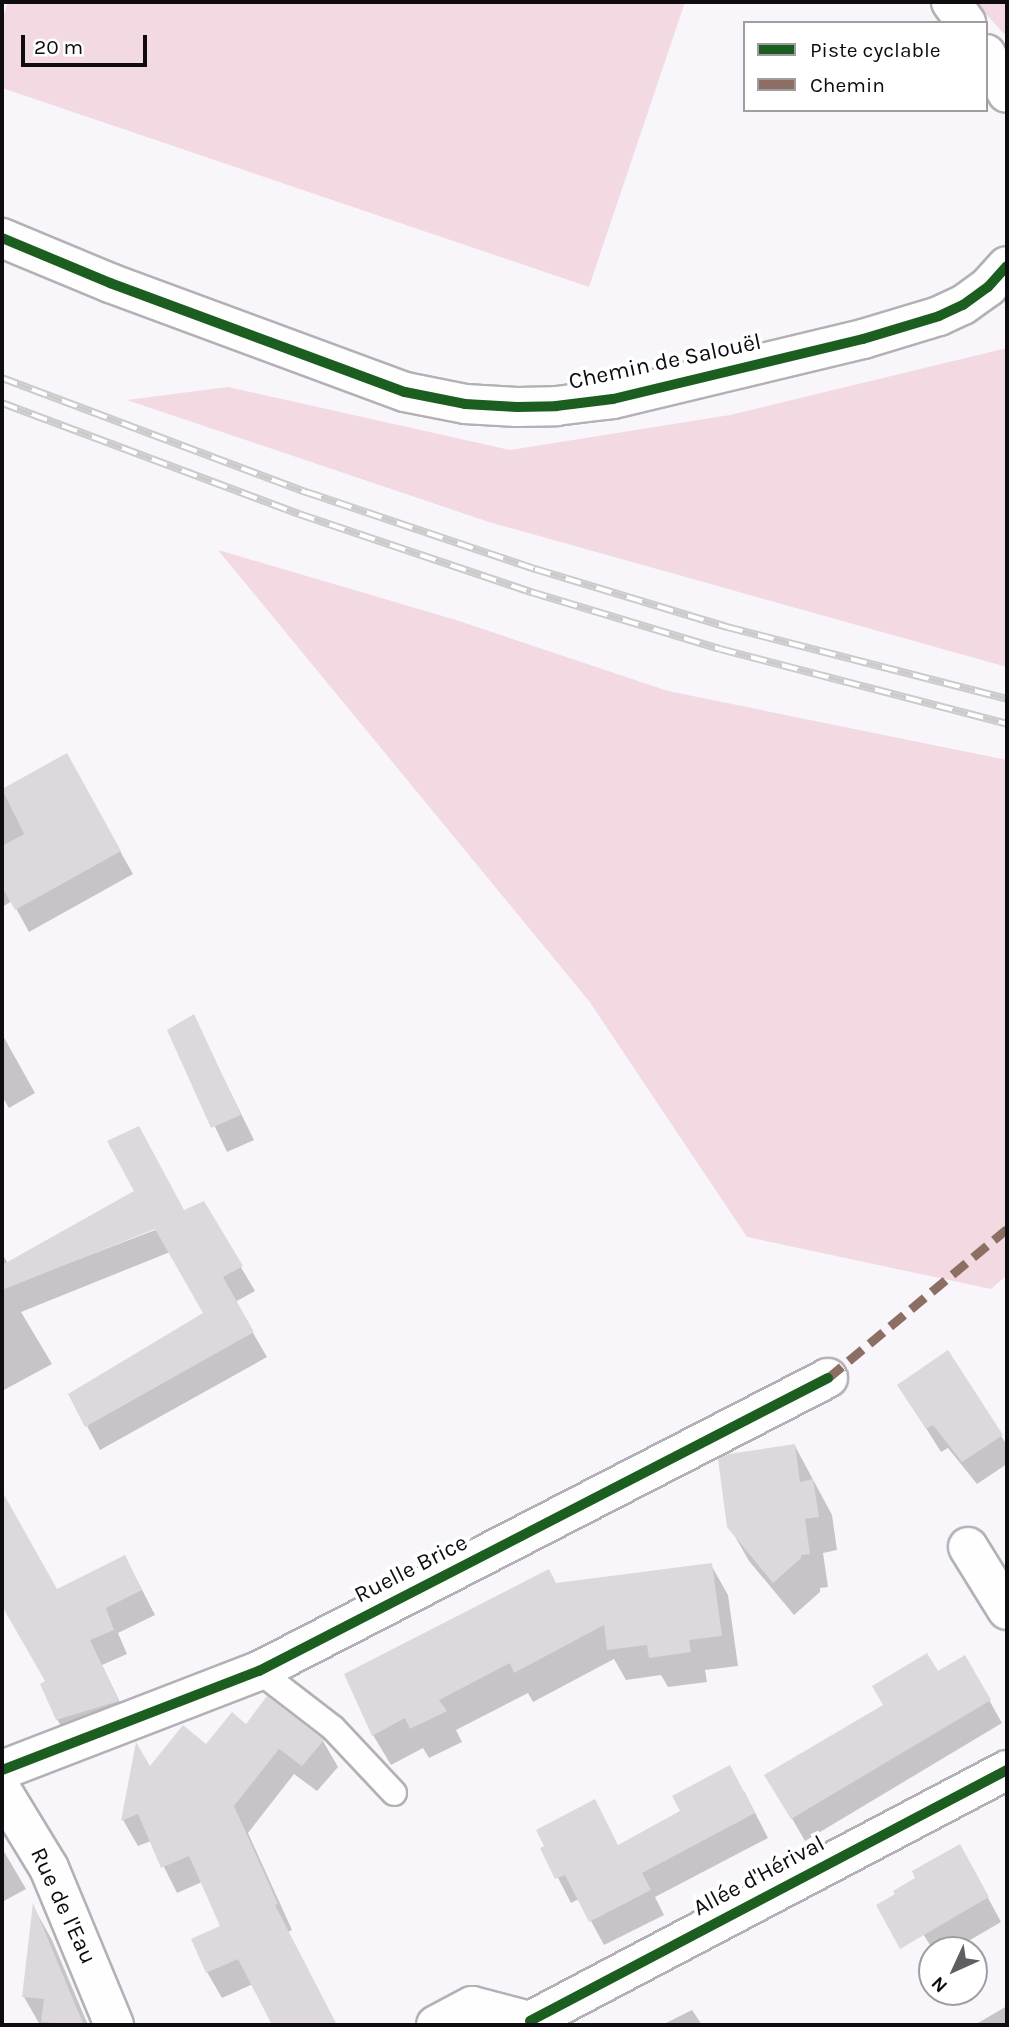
<!DOCTYPE html>
<meta charset="utf-8">
<style>
body{margin:0}
#map{position:relative;width:1009px;height:2027px;overflow:hidden;background:#f9f6fb;font-family:Karla,sans-serif}
div>[style]{position:absolute}
.green>*{inset:0;background:#f2d9e2}
.shadow>*{inset:0;background:#0003}
.building>*{inset:0;background:#dcd8dd}
.roads{filter:drop-shadow(2px 0 #b4b1b6) drop-shadow(-2px 0 #b4b1b6) drop-shadow(0 2px #b4b1b6) drop-shadow(0 -2px #b4b1b6)}
.lane>*{height:24px;margin:-12px;padding:0 12px;transform-origin:12px;border-radius:12px;background:#fefefe}
.street>*{height:38px;margin:-19px;padding:0 19px;transform-origin:19px;border-radius:19px;background:#fefefe}
.secondary>*{height:38px;margin:-19px;padding:0 19px;transform-origin:19px;border-radius:19px;background:#fefefe}
.rail>*{height:8px;margin-top:-4px;transform-origin:0;background:repeating-linear-gradient(90deg,#fff 0 16px,#cccbcc 0 32px);box-sizing:border-box;border-block:2px solid #cccbcc}
.quiet>*{height:9px;margin-top:-4.5px;transform-origin:0;background:repeating-linear-gradient(90deg,#8d6e63 0 18px,transparent 0 27px)}
.cycleway>*{height:10px;margin:-5px;padding:0 5px;transform-origin:5px;border-radius:5px;background:#1b5e20}
span{translate:-50% -50%;white-space:nowrap;text-align:center;line-height:1.15;-webkit-text-stroke:7px #fff;paint-order:stroke}
.street-label{font-size:23px;color:#0e0b11}
.frame{position:absolute;inset:0;border:4px solid #0e0b11;pointer-events:none}
.legend{position:absolute;left:743px;top:21px;width:245px;height:91px;box-sizing:border-box;background:#fff;border:2px solid #9f9da0;margin:0;padding:9px 12px;list-style:none;font-size:21px;color:#0e0b11}
.legend li{display:flex;align-items:center;gap:14px;height:35px}
.legend b{width:35px;border:2px solid #9f9da0}
.north{position:absolute;left:918px;top:1936px;width:70px;height:70px;box-sizing:border-box;background:#fff;border:2px solid #9f9da0;border-radius:50%;rotate:225deg;font-size:19px;font-weight:700;line-height:28px;text-align:center;color:#0e0b11}
.north::after{content:'';display:block;margin:auto;width:24px;height:32px;background:#605d63;clip-path:polygon(50% 0,100% 100%,50% 72%,0 100%)}
.scale{position:absolute;left:21px;top:35px;width:126px;height:32px;box-sizing:border-box;border:4px solid #0e0b11;border-top:0;padding-left:9px;font-size:21px;line-height:24px;white-space:nowrap;color:#0e0b11;-webkit-text-stroke:5px #fff;paint-order:stroke}
</style>
<div id="map">
<div class="green">
<div style="clip-path:polygon(8px 2px,685px 2px,589px 287px,2px 88px,2px 20px)"></div>
<div style="clip-path:polygon(975px 2px,1007px 2px,1007px 37px)"></div>
<div style="clip-path:polygon(1007px 348px,1007px 667px,489px 522px,127px 400px,228px 387px,510px 450px,730px 415px)"></div>
<div style="clip-path:polygon(218px 550px,456px 620px,668px 691px,1007px 760px,1007px 1275px,991px 1289px,747px 1237px,589px 1001px)"></div>
</div>
<div class="shadow">
<div style="clip-path:polygon(66px 755px,133px 874px,29px 932px,12px 901px,2px 907px,2px 791px)"></div>
<div style="clip-path:polygon(193px 1016px,254px 1140px,227px 1152px,169px 1031px)"></div>
<div style="clip-path:polygon(2px 1034px,35px 1093px,9px 1108px,2px 1096px)"></div>
<div style="clip-path:polygon(evenodd,203px 1203px,255px 1291px,235px 1302px,267px 1357px,100px 1450px,87px 1426px,206px 1314px,170px 1252px,21px 1312px,52px 1364px,2px 1391px,2px 1254px,8px 1263px,184px 1212px,203px 1203px,162px 1224px,163px 1227px,48px 1271px,162px 1224px)"></div>
<div style="clip-path:polygon(947px 1353px,1007px 1445px,1007px 1464px,977px 1484px,948px 1448px,941px 1452px,899px 1385px)"></div>
<div style="clip-path:polygon(795px 1446px,832px 1515px,837px 1550px,823px 1553px,828px 1587px,820px 1588px,820px 1592px,794px 1615px,749px 1561px,729px 1526px)"></div>
<div style="clip-path:polygon(2px 1496px,57px 1591px,124px 1558px,138px 1582px,155px 1615px,118px 1633px,127px 1654px,102px 1665px,131px 1725px,71px 1744px,57px 1719px,47px 1682px,2px 1603px)"></div>
<div style="clip-path:polygon(711px 1565px,728px 1595px,738px 1666px,705px 1670px,707px 1682px,668px 1687px,661px 1675px,626px 1680px,614px 1659px,533px 1702px,528px 1693px,456px 1730px,462px 1742px,429px 1758px,423px 1748px,391px 1765px,373px 1735px,556px 1585px)"></div>
<div style="clip-path:polygon(965px 1657px,1002px 1723px,805px 1841px,767px 1775px)"></div>
<div style="clip-path:polygon(247px 1726px,323px 1741px,338px 1767px,317px 1791px,294px 1774px,248px 1833px,292px 1930px,288px 1932px,336px 2025px,274px 2025px,253px 1984px,222px 1998px,207px 1972px,222px 1927px,202px 1882px,177px 1893px,151px 1841px,138px 1846px,123px 1820px,137px 1747px,150px 1769px)"></div>
<div style="clip-path:polygon(744px 1791px,768px 1838px,655px 1897px,664px 1915px,604px 1945px,579px 1899px,571px 1903px,543px 1849px,619px 1847px)"></div>
<div style="clip-path:polygon(2px 1848px,26px 1889px,2px 1902px)"></div>
<div style="clip-path:polygon(973px 1870px,1001px 1922px,953px 1950px,933px 1950px,911px 1914px)"></div>
<div style="clip-path:polygon(34px 1908px,52px 1940px,88px 2025px,40px 2025px,24px 1997px)"></div>
<div style="clip-path:polygon(1007px 2006px,1007px 2025px,980px 2025px,978px 2023px)"></div>
<div style="clip-path:polygon(692px 2010px,702px 2025px,662px 2025px)"></div>
</div>
<div class="building">
<div style="clip-path:polygon(67px 753px,121px 851px,15px 910px,2px 887px,2px 846px,24px 834px,2px 789px)"></div>
<div style="clip-path:polygon(194px 1014px,241px 1115px,211px 1128px,167px 1030px)"></div>
<div style="clip-path:polygon(139px 1126px,184px 1210px,204px 1201px,243px 1266px,223px 1277px,254px 1332px,85px 1427px,68px 1394px,203px 1313px,155px 1229px,2px 1290px,2px 1265px,134px 1191px,107px 1141px)"></div>
<div style="clip-path:polygon(948px 1350px,1003px 1435px,962px 1462px,933px 1425px,926px 1429px,897px 1385px)"></div>
<div style="clip-path:polygon(795px 1444px,800px 1482px,813px 1479px,819px 1517px,805px 1519px,810px 1554px,801px 1555px,801px 1558px,773px 1583px,727px 1527px,718px 1459px,729px 1454px)"></div>
<div style="clip-path:polygon(2px 1491px,57px 1589px,125px 1555px,142px 1590px,106px 1608px,114px 1630px,90px 1640px,119px 1701px,56px 1720px,40px 1684px,45px 1681px,2px 1606px)"></div>
<div style="clip-path:polygon(712px 1563px,722px 1636px,689px 1640px,691px 1652px,649px 1658px,647px 1645px,607px 1650px,604px 1625px,514px 1673px,510px 1663px,439px 1700px,447px 1711px,410px 1729px,405px 1718px,372px 1736px,344px 1674px,549px 1569px,556px 1583px)"></div>
<div style="clip-path:polygon(927px 1653px,938px 1671px,965px 1655px,991px 1700px,791px 1819px,764px 1775px,883px 1705px,872px 1686px)"></div>
<div style="clip-path:polygon(267px 1696px,324px 1740px,302px 1766px,279px 1749px,234px 1806px,278px 1904px,275px 1905px,337px 2025px,272px 2025px,238px 1959px,206px 1973px,191px 1939px,220px 1926px,189px 1856px,161px 1868px,138px 1814px,121px 1821px,136px 1742px,150px 1766px,183px 1725px,206px 1744px,232px 1712px,246px 1724px)"></div>
<div style="clip-path:polygon(730px 1765px,755px 1813px,642px 1873px,651px 1890px,589px 1922px,565px 1875px,555px 1879px,540px 1848px,544px 1846px,536px 1830px,595px 1799px,618px 1845px,680px 1811px,672px 1796px)"></div>
<div style="clip-path:polygon(960px 1844px,989px 1897px,900px 1949px,876px 1905px,895px 1894px,893px 1891px,915px 1878px,912px 1871px)"></div>
<div style="clip-path:polygon(33px 1903px,74px 2002px,84px 2025px,41px 2022px,44px 1999px,22px 1997px)"></div>
</div>
<div class="roads">
<div class="lane">
<div style="left:259px;top:1671px;width:93px;rotate:37.6deg"></div>
<div style="left:333px;top:1728px;width:89px;rotate:46.8deg"></div>
</div>
<div class="street">
<div style="left:951px;top:2px;width:26px;rotate:54deg"></div>
<div style="left:986px;top:54px;width:44px;rotate:61.7deg"></div>
<div style="left:2px;top:238px;width:117px;rotate:22.6deg"></div>
<div style="left:110px;top:283px;width:314px;rotate:20.3deg"></div>
<div style="left:405px;top:392px;width:61px;rotate:11.3deg"></div>
<div style="left:465px;top:404px;width:52px;rotate:3.3deg"></div>
<div style="left:517px;top:407px;width:39px;rotate:-1deg"></div>
<div style="left:556px;top:406px;width:57px;rotate:-7deg"></div>
<div style="left:613px;top:399px;width:257px;rotate:-13.5deg"></div>
<div style="left:863px;top:339px;width:79px;rotate:-16.8deg"></div>
<div style="left:939px;top:316px;width:26px;rotate:-25deg"></div>
<div style="left:963px;top:305px;width:31px;rotate:-36deg"></div>
<div style="left:988px;top:287px;width:28px;rotate:-48deg"></div>
<div style="left:968px;top:1547px;width:74px;rotate:58.2deg"></div>
<div style="left:2px;top:1770px;width:275px;rotate:-21.1deg"></div>
<div style="left:259px;top:1671px;width:640px;rotate:-27.25deg"></div>
<div style="left:530px;top:2021px;width:539px;rotate:-27.75deg"></div>
<div style="left:436px;top:2025px;width:41px;rotate:-27.8deg"></div>
<div style="left:472px;top:2006px;width:60px;rotate:14.5deg"></div>
<div style="left:530px;top:2021px;width:4px;rotate:63deg"></div>
</div>
<div class="secondary">
<div style="left:2px;top:1791px;width:90px;rotate:58.6deg"></div>
<div style="left:49px;top:1868px;width:170px;rotate:67.5deg"></div>
</div>
</div>
<div class="rail">
<div style="left:2px;top:378px;width:325px;rotate:20.6deg"></div>
<div style="left:306px;top:492px;width:242px;rotate:18.6deg"></div>
<div style="left:535px;top:569px;width:201px;rotate:16.8deg"></div>
<div style="left:727px;top:627px;width:289px;rotate:14.4deg"></div>
<div style="left:2px;top:403px;width:317px;rotate:20.5deg"></div>
<div style="left:299px;top:514px;width:245px;rotate:18.6deg"></div>
<div style="left:531px;top:592px;width:197px;rotate:16.8deg"></div>
<div style="left:720px;top:649px;width:297px;rotate:14.6deg"></div>
</div>
<div class="quiet">
<div style="left:828px;top:1378px;width:233px;rotate:-39.8deg"></div>
</div>
<div class="cycleway">
<div style="left:2px;top:238px;width:117px;rotate:22.6deg"></div>
<div style="left:110px;top:283px;width:314px;rotate:20.3deg"></div>
<div style="left:405px;top:392px;width:61px;rotate:11.3deg"></div>
<div style="left:465px;top:404px;width:52px;rotate:3.3deg"></div>
<div style="left:517px;top:407px;width:39px;rotate:-1deg"></div>
<div style="left:556px;top:406px;width:57px;rotate:-7deg"></div>
<div style="left:613px;top:399px;width:257px;rotate:-13.5deg"></div>
<div style="left:863px;top:339px;width:79px;rotate:-16.8deg"></div>
<div style="left:939px;top:316px;width:26px;rotate:-25deg"></div>
<div style="left:963px;top:305px;width:31px;rotate:-36deg"></div>
<div style="left:988px;top:287px;width:28px;rotate:-48deg"></div>
<div style="left:2px;top:1770px;width:275px;rotate:-21.1deg"></div>
<div style="left:259px;top:1671px;width:640px;rotate:-27.25deg"></div>
<div style="left:530px;top:2021px;width:539px;rotate:-27.75deg"></div>
</div>
<div class="street-label">
<span style="left:665px;top:362px;rotate:-12deg">Chemin de Salouël</span>
<span style="left:411px;top:1569px;rotate:-27deg">Ruelle Brice</span>
<span style="left:759px;top:1876px;rotate:-28deg">Allée d'Hérival</span>
<span style="left:63px;top:1906px;rotate:65deg">Rue de l'Eau</span>
</div>
<div class="frame"></div>
<ul class="legend">
<li><b style="height:9px;background:#1b5e20"></b>Piste cyclable</li>
<li><b style="height:9px;background:#8d6e63"></b>Chemin</li>
</ul>
<div class="north">N</div>
<div class="scale">20 m</div>
</div>
